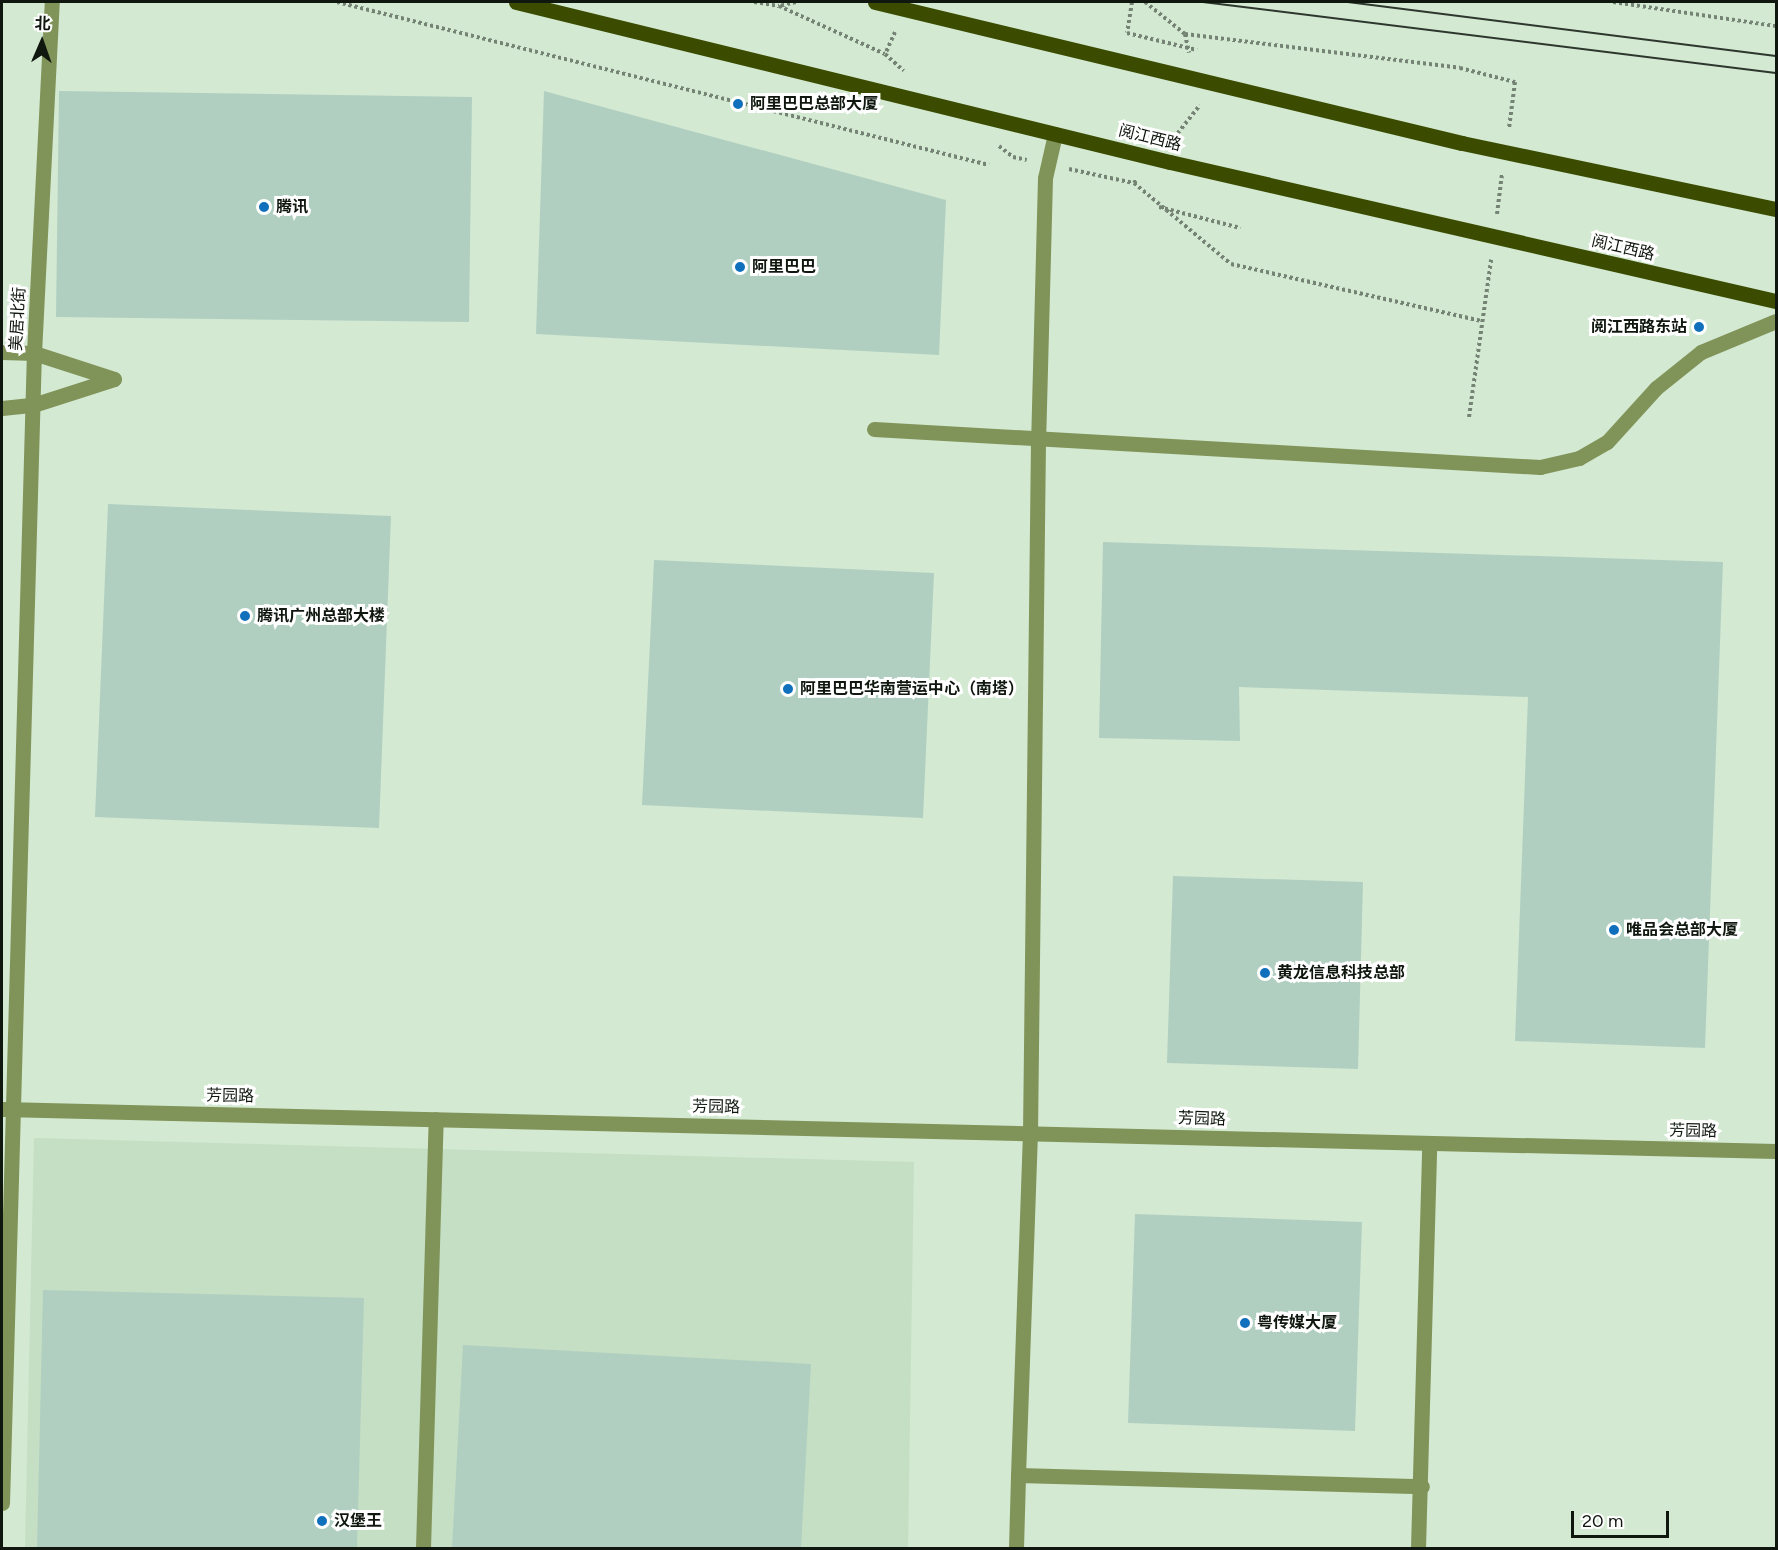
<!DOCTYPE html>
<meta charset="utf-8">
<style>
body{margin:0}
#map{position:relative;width:1778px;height:1550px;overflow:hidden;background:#d3e9d2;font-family:Figtree,"Noto Sans SC",sans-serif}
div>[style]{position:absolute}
.built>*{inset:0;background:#c4dfc3}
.building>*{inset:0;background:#b1cfc1}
.path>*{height:4px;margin-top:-2px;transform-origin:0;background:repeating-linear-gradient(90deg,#748374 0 3px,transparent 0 6px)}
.minor>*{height:15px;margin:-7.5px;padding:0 7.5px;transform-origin:7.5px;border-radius:7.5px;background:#809358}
.major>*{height:15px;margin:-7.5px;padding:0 7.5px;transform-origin:7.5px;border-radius:7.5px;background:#3b4c00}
.tram>*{height:1.5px;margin:-0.75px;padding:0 0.75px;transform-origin:0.75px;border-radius:0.75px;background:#2d372d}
.dots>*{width:16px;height:16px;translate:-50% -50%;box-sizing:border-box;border:3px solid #fff;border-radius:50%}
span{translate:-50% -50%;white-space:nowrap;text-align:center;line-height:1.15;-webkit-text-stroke:6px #fff;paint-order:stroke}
.poi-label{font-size:16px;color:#0f170f;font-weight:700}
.left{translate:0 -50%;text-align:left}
.right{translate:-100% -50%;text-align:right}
.street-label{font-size:16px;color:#0f170f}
.frame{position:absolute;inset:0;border:3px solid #0f170f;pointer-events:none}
.north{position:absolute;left:12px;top:12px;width:60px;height:60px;-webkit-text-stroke:4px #fff;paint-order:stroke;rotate:2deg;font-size:16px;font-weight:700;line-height:24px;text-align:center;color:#0f170f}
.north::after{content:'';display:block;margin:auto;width:21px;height:27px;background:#0f170f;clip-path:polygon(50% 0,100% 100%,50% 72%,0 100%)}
.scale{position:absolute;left:1571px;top:1511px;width:98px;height:27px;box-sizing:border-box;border:3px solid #0f170f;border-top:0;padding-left:8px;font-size:18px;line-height:21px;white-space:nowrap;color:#0f170f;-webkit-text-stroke:4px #fff;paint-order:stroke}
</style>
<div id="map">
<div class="built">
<div style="clip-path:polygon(34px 1138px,914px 1162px,908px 1548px,25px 1548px)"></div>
</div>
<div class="building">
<div style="clip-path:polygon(59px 91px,472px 97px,469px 322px,56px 317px)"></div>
<div style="clip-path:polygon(544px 91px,946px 200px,939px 355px,536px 334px)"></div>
<div style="clip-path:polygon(108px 504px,391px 516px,379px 828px,95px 817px)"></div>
<div style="clip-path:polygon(1103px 542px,1723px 562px,1705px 1048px,1515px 1041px,1528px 697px,1239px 687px,1240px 741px,1099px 738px)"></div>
<div style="clip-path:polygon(654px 560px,934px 573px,923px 818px,642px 805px)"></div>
<div style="clip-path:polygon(1173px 876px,1363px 882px,1358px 1069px,1167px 1063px)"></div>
<div style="clip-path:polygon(1135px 1214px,1362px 1222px,1355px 1431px,1128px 1423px)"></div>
<div style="clip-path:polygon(43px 1290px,364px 1298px,357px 1548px,37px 1548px)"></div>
<div style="clip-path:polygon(463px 1345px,811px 1364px,801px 1548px,452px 1548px)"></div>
</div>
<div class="path">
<div style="left:337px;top:2px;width:672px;rotate:14.04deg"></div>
<div style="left:754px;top:2px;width:25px;rotate:9deg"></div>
<div style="left:796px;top:2px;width:17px;rotate:167deg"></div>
<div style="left:779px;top:6px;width:116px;rotate:24.4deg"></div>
<div style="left:1132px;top:2px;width:31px;rotate:99deg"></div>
<div style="left:1127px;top:33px;width:72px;rotate:13.7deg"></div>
<div style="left:1145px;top:2px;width:51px;rotate:38.7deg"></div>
<div style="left:1185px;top:34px;width:277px;rotate:7deg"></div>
<div style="left:1460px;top:68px;width:57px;rotate:14.3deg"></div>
<div style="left:1515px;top:82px;width:46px;rotate:97.4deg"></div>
<div style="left:1613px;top:2px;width:165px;rotate:8.4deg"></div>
<div style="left:895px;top:32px;width:24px;rotate:114deg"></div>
<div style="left:885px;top:54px;width:25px;rotate:42deg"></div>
<div style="left:1185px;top:34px;width:19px;rotate:78deg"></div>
<div style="left:1174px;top:138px;width:42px;rotate:-51.8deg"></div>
<div style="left:999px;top:146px;width:18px;rotate:38deg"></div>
<div style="left:1013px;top:157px;width:14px;rotate:12deg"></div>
<div style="left:1069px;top:169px;width:66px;rotate:12.2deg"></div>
<div style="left:1134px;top:183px;width:5px;rotate:-53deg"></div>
<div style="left:1134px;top:183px;width:126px;rotate:39.9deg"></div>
<div style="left:1231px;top:264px;width:257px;rotate:12.8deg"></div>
<div style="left:1159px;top:207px;width:84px;rotate:14.5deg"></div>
<div style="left:1497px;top:214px;width:40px;rotate:-82.9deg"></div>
<div style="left:1469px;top:417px;width:159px;rotate:-82deg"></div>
</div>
<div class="minor">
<div style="left:1055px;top:134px;width:45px;rotate:102.8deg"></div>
<div style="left:1045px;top:178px;width:262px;rotate:91.5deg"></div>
<div style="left:1038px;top:440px;width:692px;rotate:90.66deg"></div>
<div style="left:1030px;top:1132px;width:343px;rotate:92deg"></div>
<div style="left:1018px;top:1475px;width:404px;rotate:1.6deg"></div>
<div style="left:2px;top:352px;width:32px;rotate:2deg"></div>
<div style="left:34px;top:353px;width:84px;rotate:18deg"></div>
<div style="left:2px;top:408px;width:31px;rotate:-6deg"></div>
<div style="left:33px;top:405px;width:85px;rotate:-17.8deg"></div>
<div style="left:874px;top:429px;width:667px;rotate:3.27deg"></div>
<div style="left:1540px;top:467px;width:40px;rotate:-13deg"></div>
<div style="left:1579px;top:458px;width:32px;rotate:-30deg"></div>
<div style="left:1607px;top:442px;width:73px;rotate:-47.8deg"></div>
<div style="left:1656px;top:388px;width:58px;rotate:-38.7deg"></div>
<div style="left:1701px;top:352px;width:81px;rotate:-22.5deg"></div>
<div style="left:2px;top:1109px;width:1774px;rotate:1.36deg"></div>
<div style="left:2px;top:1503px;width:1150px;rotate:-88.41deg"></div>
<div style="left:34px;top:353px;width:351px;rotate:-87.1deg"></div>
<div style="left:423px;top:1548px;width:429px;rotate:-88.3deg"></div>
<div style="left:1016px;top:1548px;width:73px;rotate:-88.4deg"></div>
<div style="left:1418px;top:1548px;width:405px;rotate:-88.4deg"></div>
</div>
<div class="major">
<div style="left:516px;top:2px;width:673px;rotate:13.75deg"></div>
<div style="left:1170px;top:162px;width:622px;rotate:12.92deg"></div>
<div style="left:875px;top:2px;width:604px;rotate:13.51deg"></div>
<div style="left:1462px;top:143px;width:321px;rotate:11.9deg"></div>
</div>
<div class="tram">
<div style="left:1203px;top:2px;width:577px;rotate:7.06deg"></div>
<div style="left:1348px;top:2px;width:431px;rotate:7.2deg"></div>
</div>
<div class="dots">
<div style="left:738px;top:104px;background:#1070bc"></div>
<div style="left:264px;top:207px;background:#1070bc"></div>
<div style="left:740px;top:267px;background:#1070bc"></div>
<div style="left:1699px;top:327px;background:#1070bc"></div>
<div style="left:245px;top:616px;background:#1070bc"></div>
<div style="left:788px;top:689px;background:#1070bc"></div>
<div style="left:1614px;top:930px;background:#1070bc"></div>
<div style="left:1265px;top:973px;background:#1070bc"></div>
<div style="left:1245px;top:1323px;background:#1070bc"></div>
<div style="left:322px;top:1521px;background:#1070bc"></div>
</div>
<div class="poi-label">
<span class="left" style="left:750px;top:104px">阿里巴巴总部大厦</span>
<span class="left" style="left:276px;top:207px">腾讯</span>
<span class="left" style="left:752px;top:267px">阿里巴巴</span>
<span class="right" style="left:1687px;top:327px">阅江西路东站</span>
<span class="left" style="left:257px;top:616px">腾讯广州总部大楼</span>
<span class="left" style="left:800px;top:689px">阿里巴巴华南营运中心（南塔）</span>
<span class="left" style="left:1626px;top:930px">唯品会总部大厦</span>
<span class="left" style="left:1277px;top:973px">黄龙信息科技总部</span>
<span class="left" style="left:1257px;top:1323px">粤传媒大厦</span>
<span class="left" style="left:334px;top:1521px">汉堡王</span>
</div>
<div class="street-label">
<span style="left:1150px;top:138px;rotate:14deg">阅江西路</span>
<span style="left:1623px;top:248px;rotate:13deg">阅江西路</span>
<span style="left:18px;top:319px;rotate:-87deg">美居北街</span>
<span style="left:230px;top:1096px;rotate:1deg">芳园路</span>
<span style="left:716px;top:1107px;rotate:1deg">芳园路</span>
<span style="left:1202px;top:1119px;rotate:2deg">芳园路</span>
<span style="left:1693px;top:1131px;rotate:1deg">芳园路</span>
</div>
<div class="frame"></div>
<div class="north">北</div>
<div class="scale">20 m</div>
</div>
